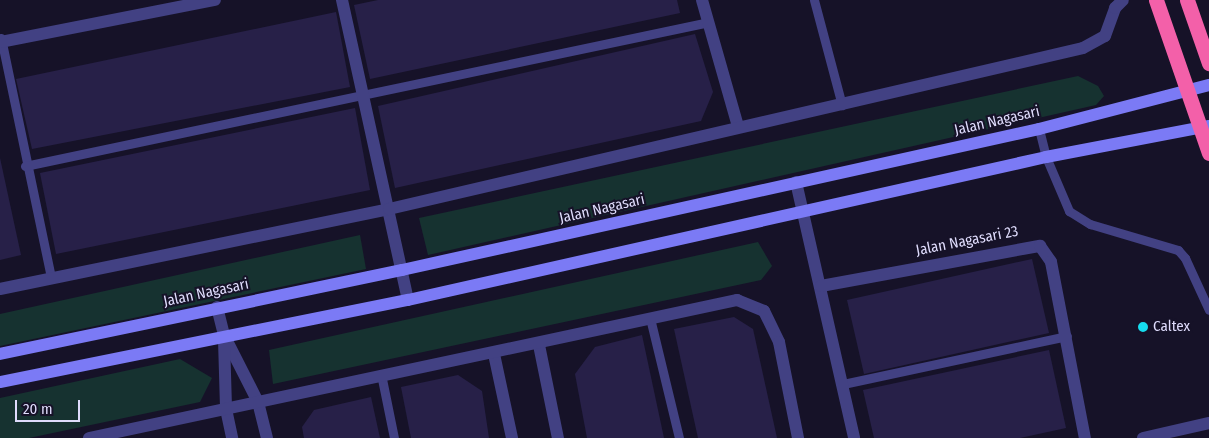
<!DOCTYPE html>
<style>
body{margin:0}
#map{position:relative;width:1209px;height:438px;overflow:hidden;background:#161228;font-family:"Fira Sans Condensed",sans-serif}
div>[style]{position:absolute}
.green>*{inset:0;background:#163230}
.building>*{inset:0;background:#272048}
.lane>*{height:9px;margin:-4.5px;padding:0 4.5px;transform-origin:4.5px;border-radius:4.5px;background:#424183}
.street>*{height:12px;margin:-6px;padding:0 6px;transform-origin:6px;border-radius:6px;background:#424183}
.secondary>*{height:12px;margin:-6px;padding:0 6px;transform-origin:6px;border-radius:6px;background:#7b7af5}
.highway>*{height:15px;margin:-7.5px;padding:0 7.5px;transform-origin:7.5px;border-radius:7.5px;background:#f360a9}
.dots>*{width:14px;height:14px;translate:-50% -50%;box-sizing:border-box;border:2px solid #161228;border-radius:50%}
span{translate:-50% -50%;white-space:nowrap;text-align:center;line-height:1.15;-webkit-text-stroke:4px #161228;paint-order:stroke}
.street-label{font-size:15px;color:#dfdcfc}
.poi-label{font-size:15px;color:#dfdcfc}
.left{translate:0 -50%;text-align:left}
.scale{position:absolute;left:15px;top:400px;width:65px;height:22px;box-sizing:border-box;border:2px solid #dfdcfc;border-top:0;padding-left:6px;font-size:15px;line-height:18px;white-space:nowrap;color:#dfdcfc;-webkit-text-stroke:4px #161228;paint-order:stroke}
</style>
<div id="map">
<div class="green">
<div style="clip-path:polygon(1078px 76px,1098px 86px,1104px 96px,1096px 105px,428px 255px,419px 218px)"></div>
<div style="clip-path:polygon(360px 235px,366px 269px,0 346px,0 314px)"></div>
<div style="clip-path:polygon(758px 242px,772px 266px,761px 280px,273px 384px,269px 350px)"></div>
<div style="clip-path:polygon(180px 359px,212px 378px,200px 402px,29px 438px,0 438px,0 398px)"></div>
</div>
<div class="building">
<div style="clip-path:polygon(378px 0,677px 0,680px 13px,370px 79px,354px 5px)"></div>
<div style="clip-path:polygon(336px 12px,350px 87px,32px 149px,16px 79px)"></div>
<div style="clip-path:polygon(695px 34px,713px 92px,701px 121px,395px 188px,378px 106px)"></div>
<div style="clip-path:polygon(355px 108px,370px 190px,56px 254px,40px 173px)"></div>
<div style="clip-path:polygon(0 158px,21px 255px,0 260px)"></div>
<div style="clip-path:polygon(1032px 259px,1049px 333px,864px 374px,847px 300px)"></div>
<div style="clip-path:polygon(734px 317px,753px 329px,777px 438px,698px 438px,674px 329px)"></div>
<div style="clip-path:polygon(642px 335px,664px 438px,587px 438px,575px 374px,595px 347px)"></div>
<div style="clip-path:polygon(1049px 350px,1066px 428px,1020px 438px,874px 438px,863px 390px)"></div>
<div style="clip-path:polygon(458px 375px,482px 391px,489px 438px,411px 438px,401px 387px)"></div>
<div style="clip-path:polygon(371px 397px,380px 438px,304px 438px,302px 427px,314px 410px)"></div>
</div>
<div class="lane">
<div style="left:814px;top:0;width:109px;rotate:75.1deg"></div>
<div style="left:1px;top:38px;width:244px;rotate:78.2deg"></div>
<div style="left:1039px;top:129px;width:29px;rotate:76deg"></div>
<div style="left:1046px;top:157px;width:59px;rotate:66.9deg"></div>
<div style="left:1069px;top:211px;width:25px;rotate:32deg"></div>
<div style="left:1090px;top:224px;width:92px;rotate:16.5deg"></div>
<div style="left:1178px;top:250px;width:11px;rotate:49deg"></div>
<div style="left:1185px;top:258px;width:57px;rotate:65.2deg"></div>
<div style="left:25px;top:166px;width:699px;rotate:-11.89deg"></div>
<div style="left:650px;top:318px;width:123px;rotate:76.4deg"></div>
<div style="left:381px;top:374px;width:65px;rotate:78.5deg"></div>
<div style="left:843px;top:384px;width:229px;rotate:-12.1deg"></div>
</div>
<div class="street">
<div style="left:342px;top:0;width:307px;rotate:77.6deg"></div>
<div style="left:702px;top:0;width:131px;rotate:74.1deg"></div>
<div style="left:0;top:42px;width:219px;rotate:-11.1deg"></div>
<div style="left:796px;top:182px;width:262px;rotate:77.2deg"></div>
<div style="left:821px;top:286px;width:223px;rotate:-10.4deg"></div>
<div style="left:1040px;top:246px;width:19px;rotate:55deg"></div>
<div style="left:1051px;top:262px;width:179px;rotate:79.1deg"></div>
<div style="left:0;top:289px;width:397px;rotate:-11.6deg"></div>
<div style="left:389px;top:209px;width:712px;rotate:-13.06deg"></div>
<div style="left:1083px;top:48px;width:25px;rotate:-29deg"></div>
<div style="left:1105px;top:36px;width:30px;rotate:-70deg"></div>
<div style="left:1115px;top:8px;width:11px;rotate:-45deg"></div>
<div style="left:217px;top:307px;width:29px;rotate:76deg"></div>
<div style="left:224px;top:335px;width:75px;rotate:63.1deg"></div>
<div style="left:258px;top:402px;width:37px;rotate:76deg"></div>
<div style="left:224px;top:340px;width:69px;rotate:88.3deg"></div>
<div style="left:226px;top:409px;width:30px;rotate:78deg"></div>
<div style="left:539px;top:345px;width:95px;rotate:78.5deg"></div>
<div style="left:494px;top:354px;width:86px;rotate:77.9deg"></div>
<div style="left:89px;top:438px;width:663px;rotate:-12.02deg"></div>
<div style="left:737px;top:300px;width:29px;rotate:22deg"></div>
<div style="left:764px;top:311px;width:34px;rotate:64deg"></div>
<div style="left:779px;top:342px;width:98px;rotate:78.8deg"></div>
<div style="left:1143px;top:438px;width:68px;rotate:-12.8deg"></div>
</div>
<div class="secondary">
<div style="left:0;top:354px;width:411px;rotate:-11.8deg"></div>
<div style="left:402px;top:270px;width:652px;rotate:-12.48deg"></div>
<div style="left:1039px;top:129px;width:176px;rotate:-14.5deg"></div>
<div style="left:0;top:382px;width:416px;rotate:-11.4deg"></div>
<div style="left:408px;top:300px;width:654px;rotate:-12.63deg"></div>
<div style="left:1046px;top:157px;width:166px;rotate:-10.8deg"></div>
</div>
<div class="highway">
<div style="left:1156px;top:0;width:162px;rotate:70.9deg"></div>
<div style="left:1187px;top:0;width:67px;rotate:70.8deg"></div>
</div>
<div class="dots">
<div style="left:1143px;top:327px;background:#16dcee"></div>
</div>
<div class="street-label">
<span style="left:997px;top:121px;rotate:-13deg">Jalan Nagasari</span>
<span style="left:602px;top:209px;rotate:-13deg">Jalan Nagasari</span>
<span style="left:967px;top:241px;rotate:-11deg">Jalan Nagasari 23</span>
<span style="left:206px;top:293px;rotate:-12deg">Jalan Nagasari</span>
</div>
<div class="poi-label">
<span class="left" style="left:1153px;top:327px">Caltex</span>
</div>
<div class="scale">20 m</div>
</div>
